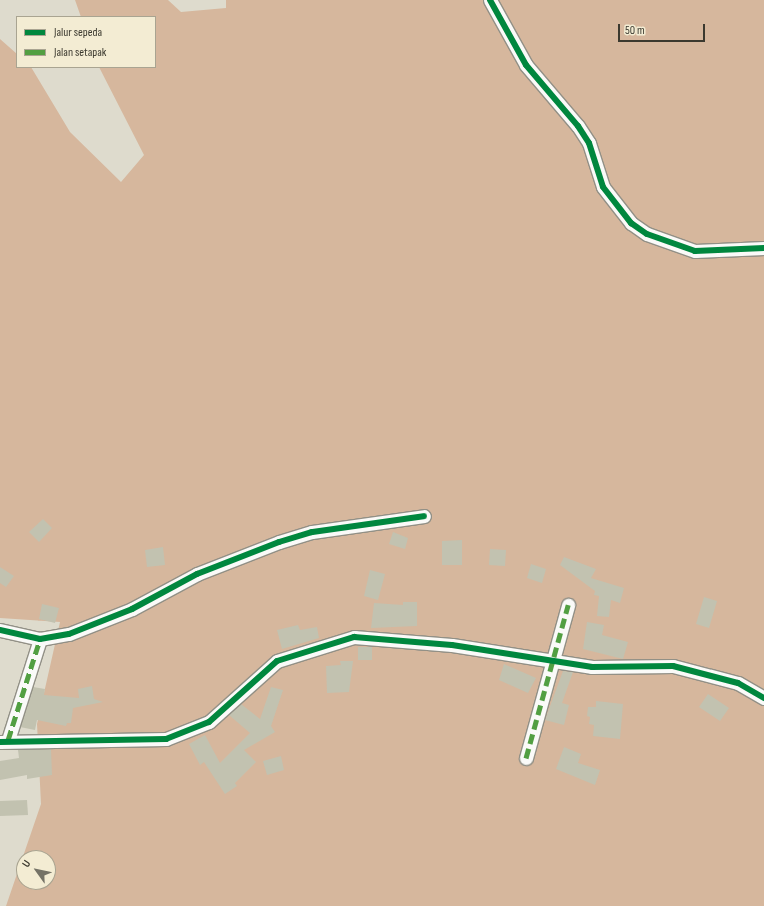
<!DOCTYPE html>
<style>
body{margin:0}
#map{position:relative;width:764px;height:906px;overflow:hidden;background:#dedbcd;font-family:"Sofia Sans Condensed",sans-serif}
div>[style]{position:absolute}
.forest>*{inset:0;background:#d6b79d}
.building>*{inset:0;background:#c2c2b0}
.roads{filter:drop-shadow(1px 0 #929086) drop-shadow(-1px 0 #929086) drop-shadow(0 1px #929086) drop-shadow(0 -1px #929086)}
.street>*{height:13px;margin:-6.5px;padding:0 6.5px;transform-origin:6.5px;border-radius:6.5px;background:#fafaf8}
.quiet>*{height:5px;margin-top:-2.5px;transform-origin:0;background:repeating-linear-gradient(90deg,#529f42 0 10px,transparent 0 15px)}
.cycleway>*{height:6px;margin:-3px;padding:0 3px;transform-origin:3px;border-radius:3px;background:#00873e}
span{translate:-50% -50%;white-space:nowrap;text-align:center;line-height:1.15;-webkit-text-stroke:3px #f3ecd3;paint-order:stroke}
.legend{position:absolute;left:16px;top:16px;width:140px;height:52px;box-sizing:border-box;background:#f3ecd3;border:1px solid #a9a491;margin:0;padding:5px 7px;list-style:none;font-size:12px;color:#3b392f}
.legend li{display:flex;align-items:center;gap:8px;height:20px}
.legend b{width:20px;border:1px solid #a9a491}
.north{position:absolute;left:16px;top:850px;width:40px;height:40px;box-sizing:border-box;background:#f3ecd3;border:1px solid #a9a491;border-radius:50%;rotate:303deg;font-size:11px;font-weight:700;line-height:16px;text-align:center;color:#3b392f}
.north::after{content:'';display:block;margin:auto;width:14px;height:18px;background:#747266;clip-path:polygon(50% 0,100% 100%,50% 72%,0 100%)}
.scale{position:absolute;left:618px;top:24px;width:87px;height:18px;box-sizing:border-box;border:2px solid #3b392f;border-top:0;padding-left:5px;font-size:12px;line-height:14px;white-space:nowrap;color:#3b392f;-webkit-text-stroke:3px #f3ecd3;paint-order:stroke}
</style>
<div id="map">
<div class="forest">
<div style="clip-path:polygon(evenodd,75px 0,168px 0,181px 12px,226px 8px,226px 0,764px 0,764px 906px,6px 906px,41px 804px,37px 724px,60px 622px,0 618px,0 39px,17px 54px,17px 67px,31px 67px,70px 132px,121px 182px,144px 155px,99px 67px,155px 67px,155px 17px,81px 17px,75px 0,24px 858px,48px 858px,48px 882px,24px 882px,24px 858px)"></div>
</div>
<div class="building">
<div style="clip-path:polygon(43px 519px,52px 528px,39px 542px,29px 532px)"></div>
<div style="clip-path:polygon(393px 532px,408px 538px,405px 549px,389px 544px)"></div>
<div style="clip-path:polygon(462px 540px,462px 565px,442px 565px,442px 541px)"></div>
<div style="clip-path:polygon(163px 547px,165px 565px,147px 567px,145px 550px)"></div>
<div style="clip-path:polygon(490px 549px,506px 550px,505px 566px,489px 565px)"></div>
<div style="clip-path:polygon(564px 557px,596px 569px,591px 578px,624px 588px,620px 603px,611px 600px,609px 617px,597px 616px,599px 596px,594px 595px,595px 591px,560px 565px)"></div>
<div style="clip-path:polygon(531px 564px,546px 569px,542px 583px,527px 578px)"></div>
<div style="clip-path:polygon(0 567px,14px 576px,6px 587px,0 583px)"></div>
<div style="clip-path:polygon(370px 570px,385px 574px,378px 600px,364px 596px)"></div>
<div style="clip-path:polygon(704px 597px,717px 601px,709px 628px,696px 624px)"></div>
<div style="clip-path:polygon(403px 602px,417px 602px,417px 626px,371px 628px,374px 603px,403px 605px)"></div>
<div style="clip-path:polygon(42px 604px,59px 608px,55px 623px,39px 619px)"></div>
<div style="clip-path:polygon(587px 622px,604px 625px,602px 635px,628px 642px,623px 659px,583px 649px)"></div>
<div style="clip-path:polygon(298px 625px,300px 630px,317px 627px,319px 638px,282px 649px,277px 630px)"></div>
<div style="clip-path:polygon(358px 647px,372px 647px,372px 660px,358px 660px)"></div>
<div style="clip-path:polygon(340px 661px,353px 661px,349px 692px,327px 693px,326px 666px,341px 665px)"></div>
<div style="clip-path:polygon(504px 664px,536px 678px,528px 693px,499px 680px)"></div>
<div style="clip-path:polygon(563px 671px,573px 672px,562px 703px,569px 705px,564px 725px,545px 720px)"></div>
<div style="clip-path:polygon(92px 686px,94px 699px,103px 702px,73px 708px,71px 723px,67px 723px,66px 726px,37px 720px,35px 730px,20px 727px,33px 687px,45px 689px,44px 695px,79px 698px,78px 689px)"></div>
<div style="clip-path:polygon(271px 687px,283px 690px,271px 726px,275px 732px,244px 750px,256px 762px,235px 783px,237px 786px,225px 794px,204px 762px,200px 765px,189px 744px,205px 735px,220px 763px,250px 733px,229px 715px,241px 704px,260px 719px)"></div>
<div style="clip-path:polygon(708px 694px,729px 708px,720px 721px,699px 707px)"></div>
<div style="clip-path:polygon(596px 701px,623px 704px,620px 739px,593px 736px,594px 725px,589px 724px,590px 717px,587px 716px,588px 707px,596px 707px)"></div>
<div style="clip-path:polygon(564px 747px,581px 754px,578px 763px,600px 770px,595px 785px,556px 769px)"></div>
<div style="clip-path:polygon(51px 749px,52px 775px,27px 779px,27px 775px,0 780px,0 761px,19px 758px,18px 750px)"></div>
<div style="clip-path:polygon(281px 756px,284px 770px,267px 775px,263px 761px)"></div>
<div style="clip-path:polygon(27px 800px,28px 815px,0 816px,0 801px)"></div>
</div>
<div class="roads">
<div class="street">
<div style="left:490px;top:0;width:74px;rotate:61deg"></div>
<div style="left:526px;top:65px;width:80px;rotate:49.6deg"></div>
<div style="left:578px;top:126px;width:20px;rotate:57deg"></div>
<div style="left:589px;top:143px;width:46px;rotate:72.3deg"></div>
<div style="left:603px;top:187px;width:46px;rotate:52.1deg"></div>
<div style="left:631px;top:223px;width:19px;rotate:35deg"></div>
<div style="left:647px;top:234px;width:51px;rotate:19.5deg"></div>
<div style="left:695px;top:251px;width:69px;rotate:-2.5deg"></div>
<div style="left:0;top:630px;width:41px;rotate:12.7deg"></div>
<div style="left:40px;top:639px;width:29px;rotate:-10deg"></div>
<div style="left:69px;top:634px;width:68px;rotate:-21.6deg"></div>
<div style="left:132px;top:609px;width:74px;rotate:-28.3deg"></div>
<div style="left:197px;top:574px;width:88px;rotate:-21.3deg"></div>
<div style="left:279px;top:542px;width:34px;rotate:-17deg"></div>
<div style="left:312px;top:532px;width:113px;rotate:-8.1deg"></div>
<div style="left:8px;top:740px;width:106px;rotate:-72.4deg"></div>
<div style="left:0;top:742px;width:166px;rotate:-1deg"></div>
<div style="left:166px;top:739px;width:46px;rotate:-21.6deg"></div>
<div style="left:209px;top:722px;width:91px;rotate:-41.9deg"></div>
<div style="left:277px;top:661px;width:81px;rotate:-17.3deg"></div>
<div style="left:354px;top:637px;width:98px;rotate:4.7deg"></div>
<div style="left:452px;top:645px;width:142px;rotate:8.9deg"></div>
<div style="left:592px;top:667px;width:81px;rotate:-0.7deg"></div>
<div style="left:673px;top:666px;width:67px;rotate:14.7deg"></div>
<div style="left:738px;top:683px;width:30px;rotate:30deg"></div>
<div style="left:526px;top:758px;width:159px;rotate:-74.6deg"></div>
</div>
</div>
<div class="quiet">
<div style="left:8px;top:740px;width:106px;rotate:-72.4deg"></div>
<div style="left:526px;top:758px;width:159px;rotate:-74.6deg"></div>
</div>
<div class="cycleway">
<div style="left:490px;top:0;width:74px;rotate:61deg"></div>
<div style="left:526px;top:65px;width:80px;rotate:49.6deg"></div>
<div style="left:578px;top:126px;width:20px;rotate:57deg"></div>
<div style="left:589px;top:143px;width:46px;rotate:72.3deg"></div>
<div style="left:603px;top:187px;width:46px;rotate:52.1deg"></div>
<div style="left:631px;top:223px;width:19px;rotate:35deg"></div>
<div style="left:647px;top:234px;width:51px;rotate:19.5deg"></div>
<div style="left:695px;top:251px;width:69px;rotate:-2.5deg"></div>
<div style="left:0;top:630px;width:41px;rotate:12.7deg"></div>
<div style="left:40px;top:639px;width:29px;rotate:-10deg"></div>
<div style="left:69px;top:634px;width:68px;rotate:-21.6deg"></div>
<div style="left:132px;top:609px;width:74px;rotate:-28.3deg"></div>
<div style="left:197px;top:574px;width:88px;rotate:-21.3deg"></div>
<div style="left:279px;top:542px;width:34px;rotate:-17deg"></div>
<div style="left:312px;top:532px;width:113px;rotate:-8.1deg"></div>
<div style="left:0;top:742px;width:166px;rotate:-1deg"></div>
<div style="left:166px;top:739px;width:46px;rotate:-21.6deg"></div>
<div style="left:209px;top:722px;width:91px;rotate:-41.9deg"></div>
<div style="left:277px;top:661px;width:81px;rotate:-17.3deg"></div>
<div style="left:354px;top:637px;width:98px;rotate:4.7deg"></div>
<div style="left:452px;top:645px;width:142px;rotate:8.9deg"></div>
<div style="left:592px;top:667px;width:81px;rotate:-0.7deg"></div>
<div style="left:673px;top:666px;width:67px;rotate:14.7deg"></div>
<div style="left:738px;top:683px;width:30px;rotate:30deg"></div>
</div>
<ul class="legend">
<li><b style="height:5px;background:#00873e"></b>Jalur sepeda</li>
<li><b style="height:5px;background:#529f42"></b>Jalan setapak</li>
</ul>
<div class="north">U</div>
<div class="scale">50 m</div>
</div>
